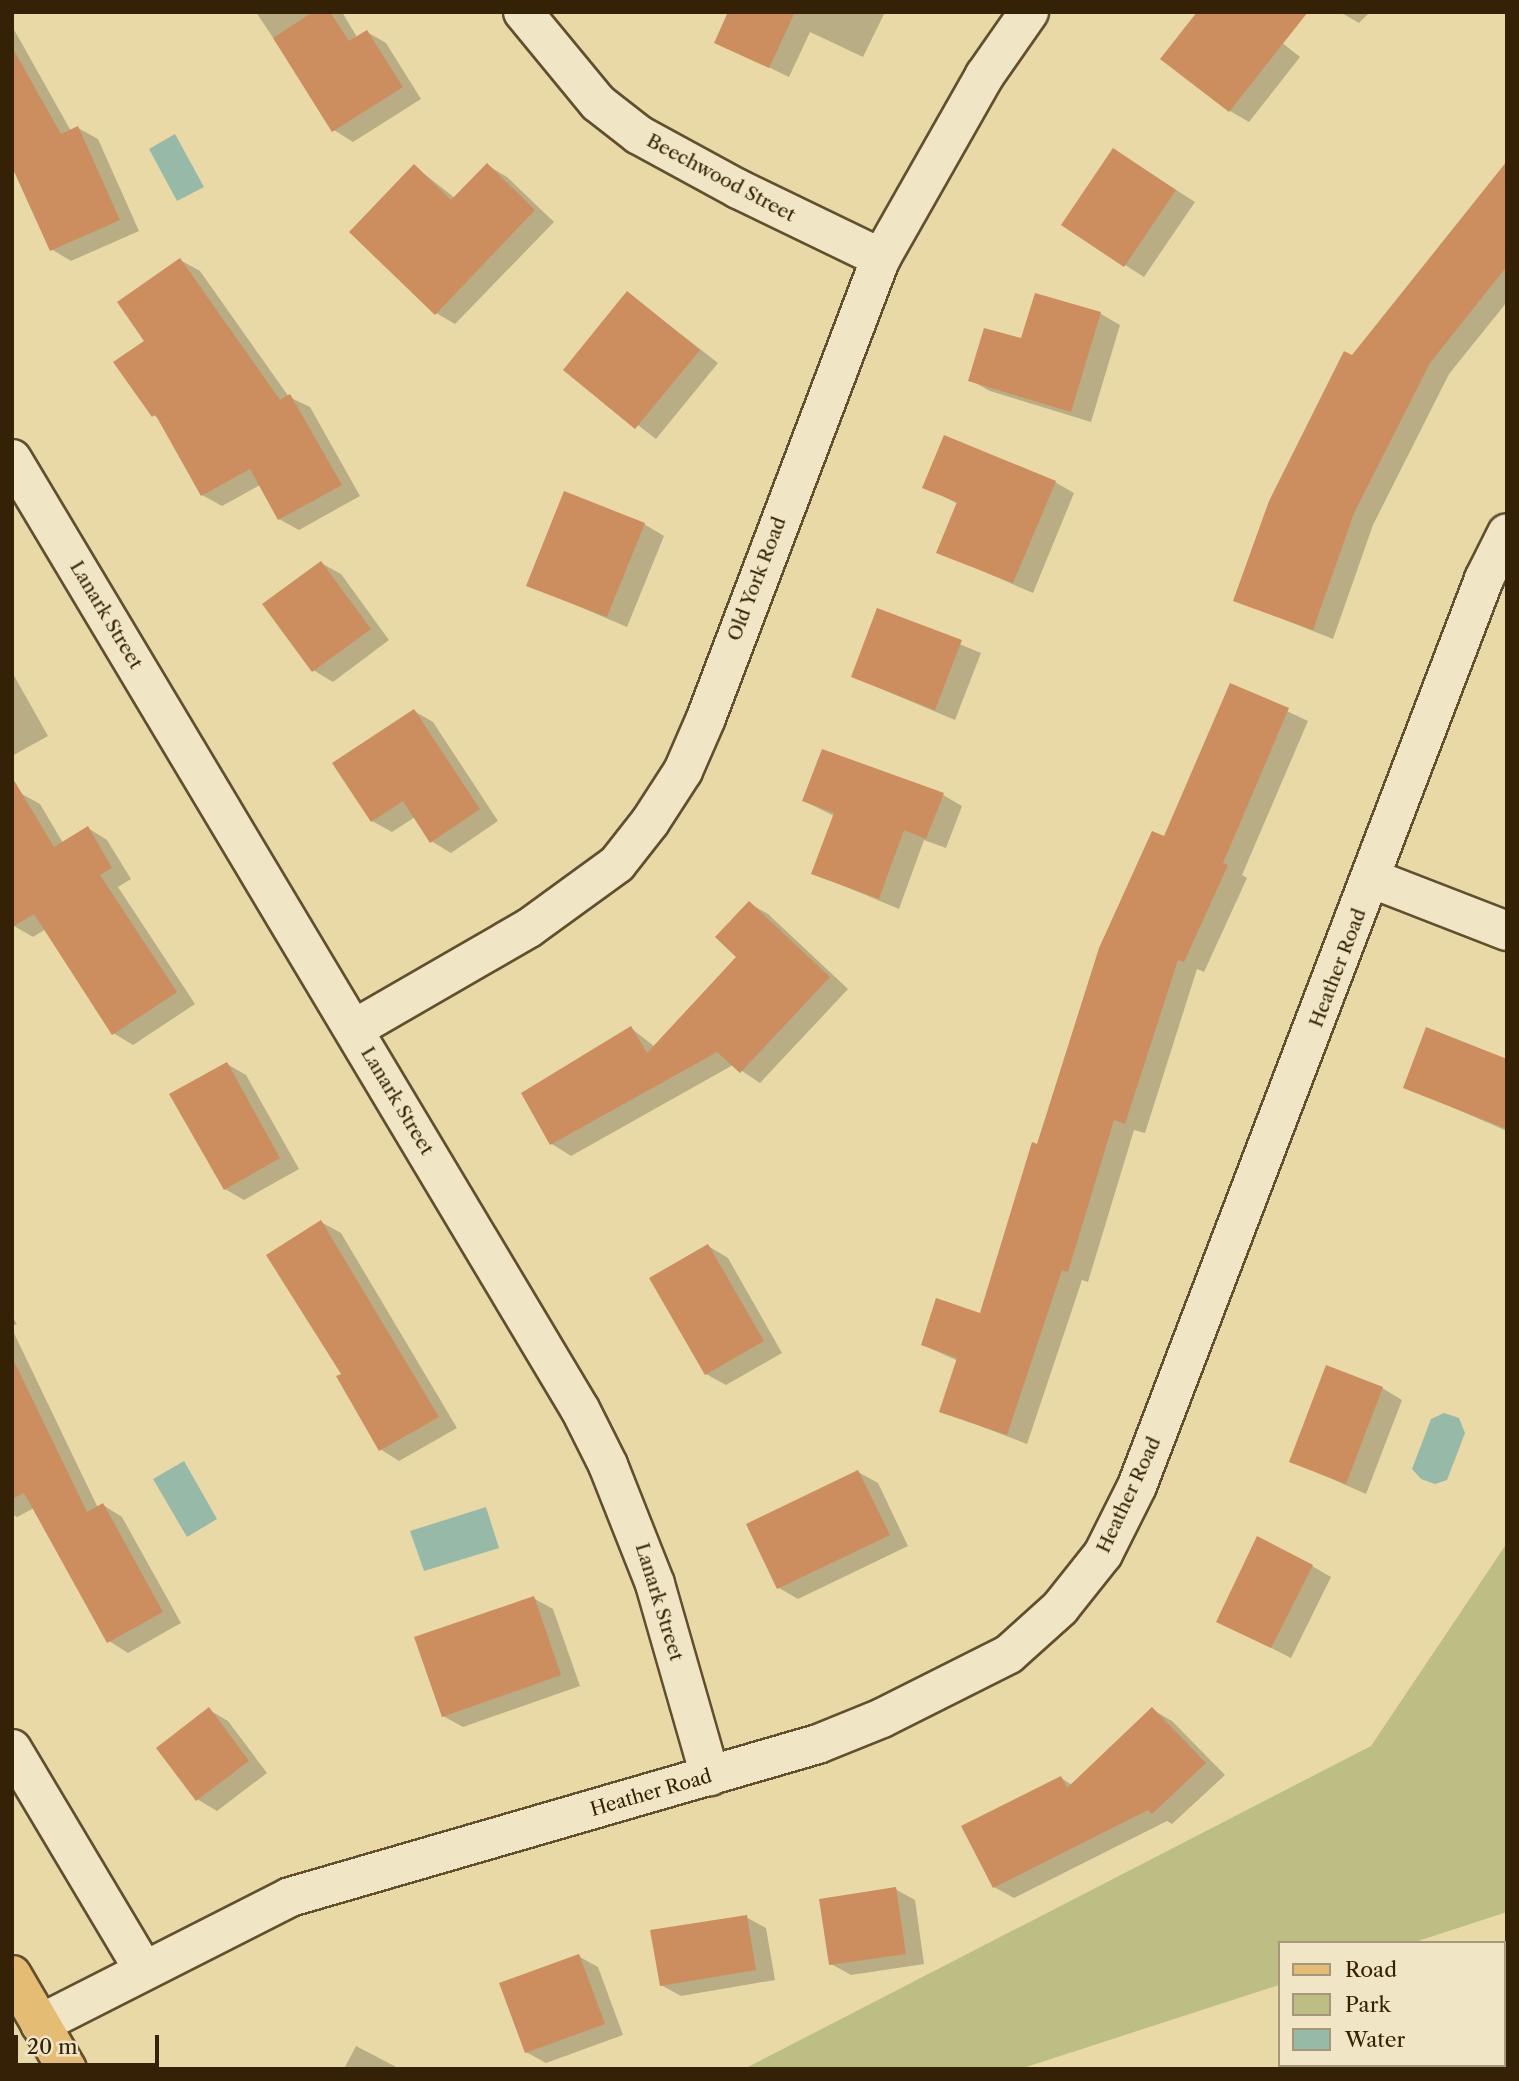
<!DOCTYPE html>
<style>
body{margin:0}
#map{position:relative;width:1519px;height:2081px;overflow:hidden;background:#e8d9a7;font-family:"Libre Caslon Text",serif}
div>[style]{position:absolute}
.green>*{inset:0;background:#bcbe83}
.water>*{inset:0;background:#97baa8}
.shadow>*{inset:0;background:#0003}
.building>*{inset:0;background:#cc8e5f}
.roads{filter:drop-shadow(2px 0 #614f2e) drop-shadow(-2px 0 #614f2e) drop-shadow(0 2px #614f2e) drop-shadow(0 -2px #614f2e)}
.minor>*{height:38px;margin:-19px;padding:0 19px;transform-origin:19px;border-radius:19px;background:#f0e6c6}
.major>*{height:38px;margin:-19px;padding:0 19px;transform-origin:19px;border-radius:19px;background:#e4bc74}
span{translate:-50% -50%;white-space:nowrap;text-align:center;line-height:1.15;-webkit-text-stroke:7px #f0e6c6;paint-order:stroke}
.street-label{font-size:19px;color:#342106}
.frame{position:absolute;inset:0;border:14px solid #342106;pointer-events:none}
.legend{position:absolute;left:1278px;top:1941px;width:228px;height:126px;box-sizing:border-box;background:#f0e6c6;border:2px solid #a59779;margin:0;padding:9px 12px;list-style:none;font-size:21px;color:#342106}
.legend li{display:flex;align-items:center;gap:14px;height:35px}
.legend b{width:35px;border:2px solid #a59779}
.scale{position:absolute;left:14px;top:2035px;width:145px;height:32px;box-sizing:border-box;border:4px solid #342106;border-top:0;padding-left:9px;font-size:21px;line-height:24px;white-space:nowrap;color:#342106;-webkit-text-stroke:5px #f0e6c6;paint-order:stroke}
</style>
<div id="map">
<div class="green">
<div style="clip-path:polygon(1507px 1543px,1507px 1912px,1412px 1943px,1279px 1943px,1279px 1985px,1020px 2069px,744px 2069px,1371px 1746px)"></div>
</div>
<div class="water">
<div style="clip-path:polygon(175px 134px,204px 187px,177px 201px,149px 149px)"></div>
<div style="clip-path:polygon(1444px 1413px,1459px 1418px,1465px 1433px,1447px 1480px,1435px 1484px,1421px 1479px,1412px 1469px,1431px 1419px)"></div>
<div style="clip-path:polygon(184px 1461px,217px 1519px,187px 1537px,153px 1479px)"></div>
<div style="clip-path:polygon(486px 1507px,499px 1548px,424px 1571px,410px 1531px)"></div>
</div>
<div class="shadow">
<div style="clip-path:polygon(256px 12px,342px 12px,357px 37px,367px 32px,386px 43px,421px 99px,353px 142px,334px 130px)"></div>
<div style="clip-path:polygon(730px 12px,885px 12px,863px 57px,810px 32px,789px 77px,717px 42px)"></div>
<div style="clip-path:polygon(1243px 12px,1300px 57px,1249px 122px,1230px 111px)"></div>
<div style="clip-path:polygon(1340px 12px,1370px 12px,1359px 23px)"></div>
<div style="clip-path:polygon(12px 26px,71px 131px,78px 128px,98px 139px,139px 231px,71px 261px,51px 249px,12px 163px)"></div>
<div style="clip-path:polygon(1114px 150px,1195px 202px,1144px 277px,1125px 265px)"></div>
<div style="clip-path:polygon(1507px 164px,1507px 302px,1449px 374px,1373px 525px,1333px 639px,1235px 600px,1353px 357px)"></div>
<div style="clip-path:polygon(487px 165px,507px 177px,554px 222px,455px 324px,436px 313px,414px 166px,455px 198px)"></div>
<div style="clip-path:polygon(180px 260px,200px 271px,289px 397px,310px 407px,360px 496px,299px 530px,279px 519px,260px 485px,222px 506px,202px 495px,161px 420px,153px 415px,146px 341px)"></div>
<div style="clip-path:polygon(628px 293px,718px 363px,656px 439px,565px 369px)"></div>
<div style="clip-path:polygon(1036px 295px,1101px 314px,1120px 325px,1091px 422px,990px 391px,970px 380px,1022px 340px)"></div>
<div style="clip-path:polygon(1055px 482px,1074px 493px,1033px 593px,938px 552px,958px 504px,925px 487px)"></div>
<div style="clip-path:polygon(644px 524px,664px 536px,627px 627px,528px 585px)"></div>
<div style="clip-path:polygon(321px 563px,341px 574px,389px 640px,333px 682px,313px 670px)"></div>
<div style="clip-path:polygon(878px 610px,981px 653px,955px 720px,853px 677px)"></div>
<div style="clip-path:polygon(12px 672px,48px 736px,12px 756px)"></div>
<div style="clip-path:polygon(1231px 685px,1308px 721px,1242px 875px,1247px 878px,1204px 972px,1197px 969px,1145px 1133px,1134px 1130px,1088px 1282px,1082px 1280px,1027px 1444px,941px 1411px,958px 1361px,923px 1345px,981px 1315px,1038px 1146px)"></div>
<div style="clip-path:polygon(414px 711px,433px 722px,498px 821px,451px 853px,431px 841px,415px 817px,392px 832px,372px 821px)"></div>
<div style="clip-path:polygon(20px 793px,40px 804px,63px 843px,88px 828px,107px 840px,131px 879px,118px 887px,195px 1004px,133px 1045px,113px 1033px,46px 929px,33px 937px,14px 926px)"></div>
<div style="clip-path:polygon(943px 795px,962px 806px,946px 848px,924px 840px,899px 909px,813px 873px,834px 816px,804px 801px)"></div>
<div style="clip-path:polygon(749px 903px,768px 914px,848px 989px,760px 1083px,733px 1065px,571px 1156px,552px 1144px,523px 1094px,631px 1028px,655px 1047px,739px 957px)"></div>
<div style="clip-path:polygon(1507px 1061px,1507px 1131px,1405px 1087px)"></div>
<div style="clip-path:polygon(227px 1064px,246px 1075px,299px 1169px,244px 1200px,225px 1189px)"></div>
<div style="clip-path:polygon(321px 1222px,341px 1233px,457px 1428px,399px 1461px,380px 1449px,343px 1374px)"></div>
<div style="clip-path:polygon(708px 1246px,728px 1258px,782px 1353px,726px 1385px,706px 1374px)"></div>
<div style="clip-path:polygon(12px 1316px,17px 1324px,12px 1326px)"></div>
<div style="clip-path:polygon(12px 1329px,98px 1508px,103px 1505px,122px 1517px,181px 1623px,128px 1653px,109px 1641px,34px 1508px,17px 1517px,12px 1514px)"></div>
<div style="clip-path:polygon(1382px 1388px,1402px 1400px,1366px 1494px,1291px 1461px)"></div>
<div style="clip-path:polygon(858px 1472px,878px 1483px,908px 1546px,798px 1599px,779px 1588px)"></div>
<div style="clip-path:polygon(1312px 1566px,1331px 1577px,1291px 1658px,1218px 1621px)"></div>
<div style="clip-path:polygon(533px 1598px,553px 1609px,580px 1686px,463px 1727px,443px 1716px)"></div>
<div style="clip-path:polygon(209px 1710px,228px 1721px,267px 1773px,217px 1811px,197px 1799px)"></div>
<div style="clip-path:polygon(1153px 1710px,1172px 1721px,1225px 1775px,1172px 1824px,1167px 1821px,1014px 1898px,994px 1887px,1061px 1778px,1072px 1785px)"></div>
<div style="clip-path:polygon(895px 1889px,915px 1900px,924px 1964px,851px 1975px,831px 1964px)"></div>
<div style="clip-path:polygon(746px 1917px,766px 1928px,775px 1980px,681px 1996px,661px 1985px)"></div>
<div style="clip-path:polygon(578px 1956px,598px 1967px,623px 2035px,546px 2063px,526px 2052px)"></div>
<div style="clip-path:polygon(356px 2046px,400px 2069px,344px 2069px)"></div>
</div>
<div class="building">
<div style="clip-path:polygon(313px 12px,330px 12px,349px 41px,367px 30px,403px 87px,332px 132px,273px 38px)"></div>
<div style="clip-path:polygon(728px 12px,795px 12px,769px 68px,714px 43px)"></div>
<div style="clip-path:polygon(1197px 12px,1308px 12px,1229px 112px,1160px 59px)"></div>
<div style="clip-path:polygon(12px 47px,61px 134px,78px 126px,120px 220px,50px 251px,12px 167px)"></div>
<div style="clip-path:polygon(1113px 148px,1176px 190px,1124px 267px,1061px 225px)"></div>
<div style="clip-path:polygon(1507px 161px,1507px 266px,1430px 363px,1354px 513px,1313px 630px,1233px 601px,1269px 501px,1344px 351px,1352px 355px)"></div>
<div style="clip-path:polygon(487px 163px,535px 210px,435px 315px,349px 232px,414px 164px,451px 200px)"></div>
<div style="clip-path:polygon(180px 258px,280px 400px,290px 394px,342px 485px,278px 520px,250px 469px,201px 496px,155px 414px,152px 417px,113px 362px,144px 341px,117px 302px)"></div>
<div style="clip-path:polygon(627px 291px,700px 350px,635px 429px,563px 370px)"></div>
<div style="clip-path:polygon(1035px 293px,1101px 312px,1071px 412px,968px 381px,984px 328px,1021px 338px)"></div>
<div style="clip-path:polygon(944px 435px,1056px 481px,1013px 583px,936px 553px,957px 502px,922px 488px)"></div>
<div style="clip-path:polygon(564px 491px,645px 523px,607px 617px,526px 586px)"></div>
<div style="clip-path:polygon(321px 561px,371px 629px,312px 672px,262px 604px)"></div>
<div style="clip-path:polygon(877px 608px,962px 640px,935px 710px,851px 677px)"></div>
<div style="clip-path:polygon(1230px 683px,1289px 708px,1223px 863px,1228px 865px,1184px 962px,1178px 960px,1125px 1124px,1114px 1120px,1068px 1272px,1062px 1270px,1007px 1435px,939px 1412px,957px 1358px,921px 1345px,936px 1298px,980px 1313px,1032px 1142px,1037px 1144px,1099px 948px,1152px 831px,1164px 836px)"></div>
<div style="clip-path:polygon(414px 709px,480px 809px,430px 843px,403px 801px,371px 822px,332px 763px)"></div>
<div style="clip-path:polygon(822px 749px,944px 793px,926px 839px,904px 830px,879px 899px,811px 874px,834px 813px,802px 801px)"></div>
<div style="clip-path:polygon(12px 777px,54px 847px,88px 826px,112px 868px,100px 875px,177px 992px,112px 1035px,34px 914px,12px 927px)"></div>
<div style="clip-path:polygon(749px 901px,830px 977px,740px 1073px,717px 1052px,550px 1145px,521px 1093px,631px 1026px,647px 1053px,736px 957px,715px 937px)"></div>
<div style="clip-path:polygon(1426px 1027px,1507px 1059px,1507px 1129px,1403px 1088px)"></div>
<div style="clip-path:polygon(227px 1062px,280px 1158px,224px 1190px,169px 1094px)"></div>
<div style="clip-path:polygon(321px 1220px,439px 1417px,379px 1451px,336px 1376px,341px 1374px,266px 1255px)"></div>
<div style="clip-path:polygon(708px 1244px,764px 1341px,705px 1375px,649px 1278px)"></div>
<div style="clip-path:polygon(12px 1357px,87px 1512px,103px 1503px,163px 1612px,107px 1643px,24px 1493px,12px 1499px)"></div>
<div style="clip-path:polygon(1326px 1365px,1383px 1387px,1346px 1484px,1289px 1462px)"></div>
<div style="clip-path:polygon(858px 1470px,890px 1535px,777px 1589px,746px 1524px)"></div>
<div style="clip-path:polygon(1257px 1536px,1313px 1565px,1271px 1648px,1216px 1622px)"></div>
<div style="clip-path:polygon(534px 1596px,561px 1675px,442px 1717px,414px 1637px)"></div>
<div style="clip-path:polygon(209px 1707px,249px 1761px,196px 1801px,156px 1748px)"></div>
<div style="clip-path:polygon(1152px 1707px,1206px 1763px,1152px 1814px,1148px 1810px,993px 1888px,961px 1826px,1061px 1776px,1067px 1788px)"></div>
<div style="clip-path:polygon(896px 1887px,906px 1954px,829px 1965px,819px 1899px)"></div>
<div style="clip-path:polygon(747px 1915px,756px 1970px,660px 1986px,650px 1930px)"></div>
<div style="clip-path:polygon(579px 1954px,605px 2024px,525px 2053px,499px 1983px)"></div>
</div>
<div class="roads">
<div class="minor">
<div style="left:523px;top:12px;width:118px;rotate:50.5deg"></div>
<div style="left:598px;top:103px;width:52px;rotate:38deg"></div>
<div style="left:639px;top:135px;width:113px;rotate:28.6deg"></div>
<div style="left:738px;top:189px;width:159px;rotate:25.8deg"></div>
<div style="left:12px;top:459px;width:1107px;rotate:59.13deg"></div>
<div style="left:580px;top:1409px;width:63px;rotate:63.4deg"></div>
<div style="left:608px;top:1465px;width:128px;rotate:68.4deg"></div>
<div style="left:655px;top:1584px;width:200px;rotate:74deg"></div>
<div style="left:1373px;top:879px;width:144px;rotate:21.2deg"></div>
<div style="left:354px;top:1029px;width:202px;rotate:-30deg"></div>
<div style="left:529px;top:928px;width:109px;rotate:-36deg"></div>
<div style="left:617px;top:864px;width:53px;rotate:-51.8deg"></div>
<div style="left:650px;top:822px;width:61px;rotate:-57.1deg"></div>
<div style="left:683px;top:771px;width:58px;rotate:-66.5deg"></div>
<div style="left:706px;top:718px;width:492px;rotate:-69.2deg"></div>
<div style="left:881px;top:258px;width:210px;rotate:-60.4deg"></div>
<div style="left:985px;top:75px;width:77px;rotate:-55.1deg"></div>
<div style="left:12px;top:1749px;width:257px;rotate:59.2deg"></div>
<div style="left:40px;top:2024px;width:280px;rotate:-26.9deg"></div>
<div style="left:290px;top:1897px;width:550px;rotate:-16.16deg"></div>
<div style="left:818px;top:1744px;width:69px;rotate:-22.1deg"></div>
<div style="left:882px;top:1718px;width:142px;rotate:-26.7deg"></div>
<div style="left:1009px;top:1654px;width:69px;rotate:-42deg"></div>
<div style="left:1060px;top:1608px;width:69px;rotate:-51.5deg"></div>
<div style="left:1103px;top:1554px;width:76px;rotate:-63.4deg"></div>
<div style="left:1137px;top:1486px;width:971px;rotate:-69.06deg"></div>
<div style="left:1484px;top:579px;width:51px;rotate:-63.4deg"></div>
</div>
<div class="major">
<div style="left:12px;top:1975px;width:109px;rotate:59.7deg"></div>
</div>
</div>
<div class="street-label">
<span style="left:721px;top:178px;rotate:28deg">Beechwood Street</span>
<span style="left:757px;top:579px;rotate:-69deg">Old York Road</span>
<span style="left:106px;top:615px;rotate:59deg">Lanark Street</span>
<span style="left:1338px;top:968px;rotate:-69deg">Heather Road</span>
<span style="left:397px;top:1101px;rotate:59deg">Lanark Street</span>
<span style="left:1129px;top:1495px;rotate:-65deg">Heather Road</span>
<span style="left:659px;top:1602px;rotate:73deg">Lanark Street</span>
<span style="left:651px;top:1793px;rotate:-16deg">Heather Road</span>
</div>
<div class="frame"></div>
<ul class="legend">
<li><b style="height:9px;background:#e4bc74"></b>Road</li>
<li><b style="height:19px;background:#bcbe83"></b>Park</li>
<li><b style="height:19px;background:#97baa8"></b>Water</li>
</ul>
<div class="scale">20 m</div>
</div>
